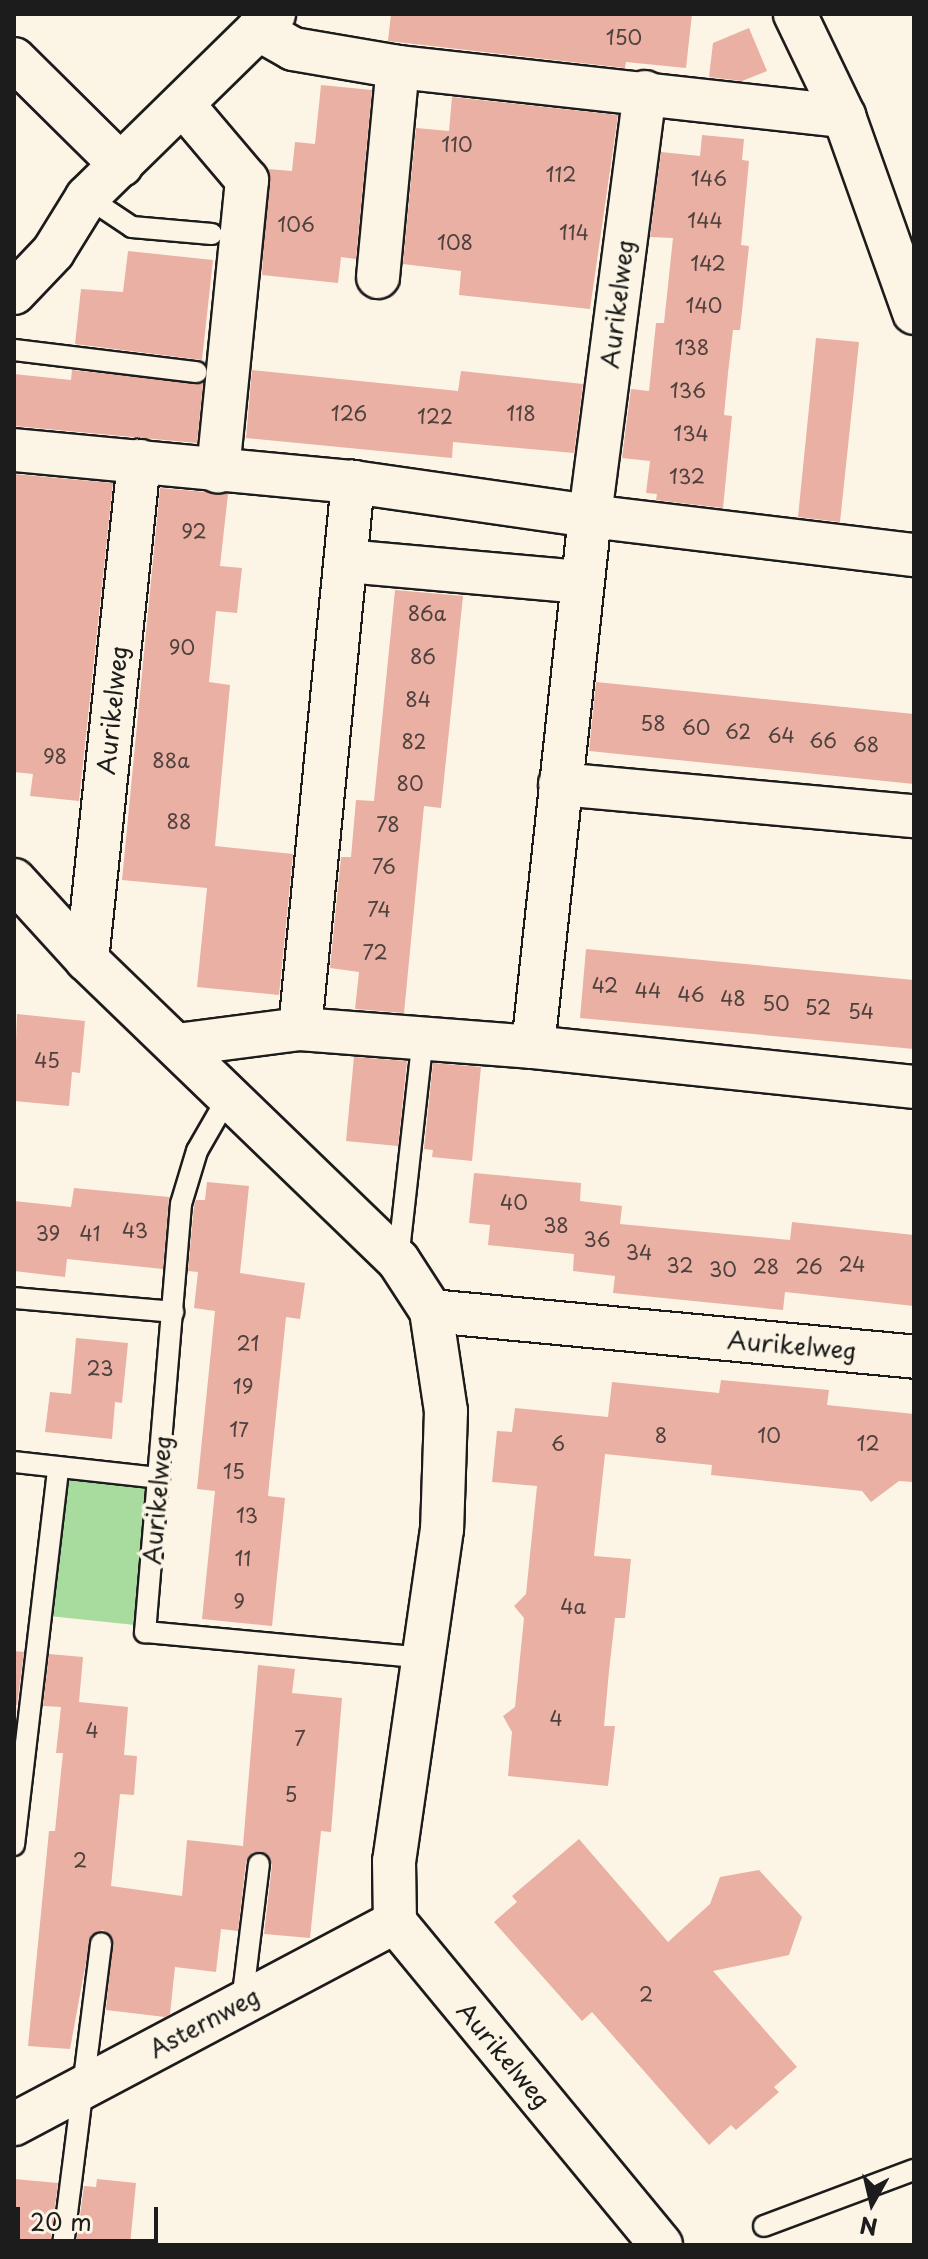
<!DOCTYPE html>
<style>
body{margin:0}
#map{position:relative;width:928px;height:2259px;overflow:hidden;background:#fcf5e5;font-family:"Playpen Sans",sans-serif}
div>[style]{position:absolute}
.green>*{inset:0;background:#a8dc9f}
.building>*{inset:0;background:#e9b0a3}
.roads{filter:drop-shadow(2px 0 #1c1c1c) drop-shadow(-2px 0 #1c1c1c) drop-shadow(0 2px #1c1c1c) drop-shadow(0 -2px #1c1c1c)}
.service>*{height:20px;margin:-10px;padding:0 10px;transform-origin:10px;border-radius:10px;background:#fcf5e5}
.minor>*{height:42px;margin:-21px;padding:0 21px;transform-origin:21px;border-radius:21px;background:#fcf5e5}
span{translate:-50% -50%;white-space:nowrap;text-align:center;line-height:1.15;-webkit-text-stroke:8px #fcf5e5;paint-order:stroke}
.number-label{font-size:20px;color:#4f413e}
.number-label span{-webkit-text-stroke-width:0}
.street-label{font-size:24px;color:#1c1c1c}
.frame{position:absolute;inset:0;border:16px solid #1c1c1c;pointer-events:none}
.north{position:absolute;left:832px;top:2163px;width:80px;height:80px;-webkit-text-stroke:6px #fcf5e5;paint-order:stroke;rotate:188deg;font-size:22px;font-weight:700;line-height:32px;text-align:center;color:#1c1c1c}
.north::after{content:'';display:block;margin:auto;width:28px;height:36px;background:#1c1c1c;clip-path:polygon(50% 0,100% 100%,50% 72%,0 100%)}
.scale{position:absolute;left:16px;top:2207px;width:142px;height:36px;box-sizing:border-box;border:4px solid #1c1c1c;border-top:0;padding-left:10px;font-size:24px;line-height:28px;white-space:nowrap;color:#1c1c1c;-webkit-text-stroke:6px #fcf5e5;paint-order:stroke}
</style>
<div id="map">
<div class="green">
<div style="clip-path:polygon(63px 1479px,149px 1487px,135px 1625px,49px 1616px)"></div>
</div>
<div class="building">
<div style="clip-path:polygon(391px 14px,692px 14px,686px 68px,626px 62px,625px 68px,388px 41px)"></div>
<div style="clip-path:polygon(749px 28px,767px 71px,742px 81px,709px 77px,713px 43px)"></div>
<div style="clip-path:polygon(321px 85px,372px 90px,356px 259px,341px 257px,338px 283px,262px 275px,268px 169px,292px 171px,295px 142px,315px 144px)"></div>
<div style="clip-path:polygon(452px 97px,618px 115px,590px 309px,459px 295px,461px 271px,403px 264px,416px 128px,449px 131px)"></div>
<div style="clip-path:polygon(702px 135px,744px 139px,742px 160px,749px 161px,741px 245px,749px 246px,740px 330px,733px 330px,728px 373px,724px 415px,732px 416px,723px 508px,656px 500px,657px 494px,646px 493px,650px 461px,622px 458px,631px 389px,649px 391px,656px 323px,664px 323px,673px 238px,650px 237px,661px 152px,700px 156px)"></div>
<div style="clip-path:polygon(128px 251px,213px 260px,202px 360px,75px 344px,81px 289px,123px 292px)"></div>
<div style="clip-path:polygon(816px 338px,859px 342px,840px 522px,798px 517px)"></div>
<div style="clip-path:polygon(72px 370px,203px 384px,197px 443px,14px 426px,14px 374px,71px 380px)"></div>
<div style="clip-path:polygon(252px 370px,458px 391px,461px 371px,583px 384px,574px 453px,453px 442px,452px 458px,246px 438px)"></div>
<div style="clip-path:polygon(14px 474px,113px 483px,79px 801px,30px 796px,33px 774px,14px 772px)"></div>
<div style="clip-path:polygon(160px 488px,228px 494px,220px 566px,242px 568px,237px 613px,216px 611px,209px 682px,230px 685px,215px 846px,293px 854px,279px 995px,197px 987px,207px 888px,122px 880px)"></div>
<div style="clip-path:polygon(395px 590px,463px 596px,441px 808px,424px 806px,404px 1013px,355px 1009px,359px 972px,330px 968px,341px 857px,351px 857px,356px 800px,374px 801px)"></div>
<div style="clip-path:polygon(596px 682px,914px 714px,914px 784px,589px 751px)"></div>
<div style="clip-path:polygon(586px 949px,914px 980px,914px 1049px,580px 1018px)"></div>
<div style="clip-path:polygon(17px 1014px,85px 1021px,80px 1073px,72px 1072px,69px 1106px,14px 1101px)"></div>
<div style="clip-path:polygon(354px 1057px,407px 1061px,398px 1146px,346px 1141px)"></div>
<div style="clip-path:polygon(433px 1063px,481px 1067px,472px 1161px,432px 1157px,433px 1150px,424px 1149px)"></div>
<div style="clip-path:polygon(474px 1173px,581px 1183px,580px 1201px,622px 1206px,620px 1224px,790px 1240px,792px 1222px,914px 1235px,914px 1306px,785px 1292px,783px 1310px,613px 1293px,615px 1276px,573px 1271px,574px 1254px,488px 1245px,490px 1225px,469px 1223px)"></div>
<div style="clip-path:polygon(207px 1182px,249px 1186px,240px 1273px,305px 1283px,300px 1319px,286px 1317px,272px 1454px,268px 1496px,285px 1498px,272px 1626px,202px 1619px,215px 1491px,197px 1489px,215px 1311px,194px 1308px,198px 1272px,188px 1271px,194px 1206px,196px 1200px,205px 1200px)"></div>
<div style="clip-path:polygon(74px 1188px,169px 1197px,163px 1269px,67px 1259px,65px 1277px,14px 1271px,14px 1201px,71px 1207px)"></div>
<div style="clip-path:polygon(76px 1338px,128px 1343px,122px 1403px,115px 1402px,112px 1439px,45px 1432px,50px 1392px,71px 1394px)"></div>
<div style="clip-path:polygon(721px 1380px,829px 1390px,827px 1405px,914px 1414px,914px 1482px,899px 1481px,871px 1502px,862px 1491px,711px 1475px,712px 1465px,605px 1454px,594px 1556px,631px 1559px,625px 1618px,615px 1618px,609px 1671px,604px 1726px,615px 1726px,608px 1786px,508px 1776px,512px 1732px,503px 1716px,515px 1707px,524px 1618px,514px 1606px,526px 1594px,537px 1486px,492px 1482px,497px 1431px,512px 1432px,515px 1408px,608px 1417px,612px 1382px,719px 1393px)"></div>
<div style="clip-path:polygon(14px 1651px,24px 1652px,17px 1705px,14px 1705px)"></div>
<div style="clip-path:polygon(49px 1654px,83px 1657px,79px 1702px,128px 1707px,124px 1755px,137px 1756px,134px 1795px,120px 1794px,111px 1886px,182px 1896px,187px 1840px,243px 1846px,258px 1665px,295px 1669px,292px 1693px,342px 1698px,331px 1832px,321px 1831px,310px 1938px,264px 1934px,272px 1865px,266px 1853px,253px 1852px,246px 1862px,238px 1931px,221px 1929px,216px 1972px,175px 1967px,170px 2014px,165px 2017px,106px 2010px,113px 1939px,103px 1930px,91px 1935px,70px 2049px,28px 2046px,49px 1831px,55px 1831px,63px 1753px,56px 1753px,61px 1707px,43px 1706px)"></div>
<div style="clip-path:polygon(579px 1839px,668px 1942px,710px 1904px,720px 1877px,759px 1870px,802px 1917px,789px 1955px,713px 1971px,797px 2067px,774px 2087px,779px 2092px,736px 2130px,731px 2125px,709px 2145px,592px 2012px,582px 2021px,494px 1922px,517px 1902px,512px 1896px)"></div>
<div style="clip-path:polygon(14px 2179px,58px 2183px,50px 2245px,14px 2245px)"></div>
<div style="clip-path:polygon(97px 2179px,136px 2183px,130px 2245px,76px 2245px,84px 2186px,96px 2187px)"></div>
</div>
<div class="roads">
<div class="service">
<div style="left:87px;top:197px;width:54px;rotate:33.7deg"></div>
<div style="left:132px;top:227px;width:80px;rotate:5deg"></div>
<div style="left:14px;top:350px;width:184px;rotate:6.9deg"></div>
<div style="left:228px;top:1097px;width:62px;rotate:119.9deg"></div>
<div style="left:197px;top:1151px;width:55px;rotate:106.8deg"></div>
<div style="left:181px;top:1204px;width:430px;rotate:94.8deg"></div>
<div style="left:145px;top:1632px;width:281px;rotate:5.3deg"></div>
<div style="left:398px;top:1260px;width:223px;rotate:-83.6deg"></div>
<div style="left:14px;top:1298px;width:160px;rotate:5deg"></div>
<div style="left:14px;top:1462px;width:146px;rotate:6.3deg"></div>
<div style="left:14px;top:1845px;width:380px;rotate:-83.3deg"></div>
<div style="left:242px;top:2002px;width:139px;rotate:-83deg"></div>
<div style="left:764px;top:2226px;width:160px;rotate:-20.5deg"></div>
<div style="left:63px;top:2245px;width:304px;rotate:-82.8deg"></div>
</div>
<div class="minor">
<div style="left:795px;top:14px;width:113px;rotate:64.3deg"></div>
<div style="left:844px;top:116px;width:209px;rotate:70.4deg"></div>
<div style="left:258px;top:29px;width:40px;rotate:29.7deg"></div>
<div style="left:293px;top:49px;width:107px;rotate:9.7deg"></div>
<div style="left:398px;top:67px;width:449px;rotate:6.3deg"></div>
<div style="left:14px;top:59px;width:151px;rotate:44.7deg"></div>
<div style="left:645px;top:92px;width:428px;rotate:97.4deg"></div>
<div style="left:590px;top:516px;width:326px;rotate:6.9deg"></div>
<div style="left:185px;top:107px;width:96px;rotate:49.7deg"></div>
<div style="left:247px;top:180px;width:293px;rotate:95.7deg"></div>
<div style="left:378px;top:277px;width:211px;rotate:-84.6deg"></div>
<div style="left:14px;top:293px;width:57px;rotate:-46.4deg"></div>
<div style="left:53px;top:252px;width:65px;rotate:-58.3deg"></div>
<div style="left:87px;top:197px;width:262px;rotate:-44.4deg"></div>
<div style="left:14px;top:450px;width:341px;rotate:5.4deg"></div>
<div style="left:346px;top:561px;width:236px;rotate:5.1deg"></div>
<div style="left:560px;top:784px;width:355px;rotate:5.2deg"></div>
<div style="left:14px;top:880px;width:108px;rotate:47.6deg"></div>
<div style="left:87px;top:960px;width:432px;rotate:44deg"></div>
<div style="left:398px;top:1260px;width:61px;rotate:57.1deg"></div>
<div style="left:431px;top:1311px;width:101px;rotate:81.5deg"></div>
<div style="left:446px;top:1411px;width:118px;rotate:91.9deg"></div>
<div style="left:442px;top:1529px;width:335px;rotate:98.2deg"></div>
<div style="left:394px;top:1861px;width:61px;rotate:89.1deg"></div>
<div style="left:395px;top:1922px;width:418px;rotate:50.5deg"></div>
<div style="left:87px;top:960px;width:502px;rotate:-84.05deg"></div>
<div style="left:300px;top:1029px;width:234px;rotate:4.4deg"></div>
<div style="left:177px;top:1045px;width:124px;rotate:-7.4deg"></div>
<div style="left:300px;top:1029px;width:550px;rotate:-84.47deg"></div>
<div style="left:353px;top:482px;width:239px;rotate:8.2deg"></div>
<div style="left:590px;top:516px;width:534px;rotate:96.13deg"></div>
<div style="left:533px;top:1047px;width:383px;rotate:6deg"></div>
<div style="left:431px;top:1311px;width:485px;rotate:5.4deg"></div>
<div style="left:14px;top:2124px;width:431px;rotate:-27.9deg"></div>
</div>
</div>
<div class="number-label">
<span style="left:624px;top:37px">150</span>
<span style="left:457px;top:144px">110</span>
<span style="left:561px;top:174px">112</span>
<span style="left:709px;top:178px">146</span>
<span style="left:705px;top:220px">144</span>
<span style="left:296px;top:224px">106</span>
<span style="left:574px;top:232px">114</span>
<span style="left:455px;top:242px">108</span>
<span style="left:708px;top:263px">142</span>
<span style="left:704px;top:305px">140</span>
<span style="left:692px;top:347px">138</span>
<span style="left:688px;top:390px">136</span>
<span style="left:349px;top:413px">126</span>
<span style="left:521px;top:413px">118</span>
<span style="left:435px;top:416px">122</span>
<span style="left:691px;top:433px">134</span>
<span style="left:687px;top:476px">132</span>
<span style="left:194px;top:531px">92</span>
<span style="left:427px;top:613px">86a</span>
<span style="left:182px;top:647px">90</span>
<span style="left:423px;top:656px">86</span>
<span style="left:418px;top:699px">84</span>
<span style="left:653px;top:723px">58</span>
<span style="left:696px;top:727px">60</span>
<span style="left:738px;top:731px">62</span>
<span style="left:781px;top:735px">64</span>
<span style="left:823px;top:740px">66</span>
<span style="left:414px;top:741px">82</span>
<span style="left:866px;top:744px">68</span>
<span style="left:55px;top:756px">98</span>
<span style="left:171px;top:760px">88a</span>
<span style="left:410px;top:783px">80</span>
<span style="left:179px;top:821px">88</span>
<span style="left:388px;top:824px">78</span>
<span style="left:384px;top:866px">76</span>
<span style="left:379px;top:909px">74</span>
<span style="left:375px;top:952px">72</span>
<span style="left:605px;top:985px">42</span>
<span style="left:648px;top:990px">44</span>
<span style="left:691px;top:994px">46</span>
<span style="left:733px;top:998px">48</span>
<span style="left:776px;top:1003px">50</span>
<span style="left:818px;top:1007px">52</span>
<span style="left:861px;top:1011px">54</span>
<span style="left:47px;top:1060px">45</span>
<span style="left:514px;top:1202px">40</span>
<span style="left:556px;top:1225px">38</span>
<span style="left:135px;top:1230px">43</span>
<span style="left:48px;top:1233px">39</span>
<span style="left:90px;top:1233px">41</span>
<span style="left:597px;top:1239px">36</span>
<span style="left:639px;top:1252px">34</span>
<span style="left:852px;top:1264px">24</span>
<span style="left:680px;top:1265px">32</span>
<span style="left:766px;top:1266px">28</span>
<span style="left:809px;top:1266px">26</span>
<span style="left:723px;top:1269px">30</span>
<span style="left:248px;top:1343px">21</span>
<span style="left:100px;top:1368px">23</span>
<span style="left:243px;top:1386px">19</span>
<span style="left:239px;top:1429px">17</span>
<span style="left:661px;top:1435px">8</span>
<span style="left:769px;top:1435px">10</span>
<span style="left:558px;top:1443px">6</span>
<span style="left:868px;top:1443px">12</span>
<span style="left:234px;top:1471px">15</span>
<span style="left:247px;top:1515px">13</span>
<span style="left:243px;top:1558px">11</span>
<span style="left:239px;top:1601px">9</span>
<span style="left:573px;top:1606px">4a</span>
<span style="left:556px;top:1718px">4</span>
<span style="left:92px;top:1730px">4</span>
<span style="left:300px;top:1738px">7</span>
<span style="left:291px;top:1794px">5</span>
<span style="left:80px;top:1860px">2</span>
<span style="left:646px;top:1994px">2</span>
</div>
<div class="street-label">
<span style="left:617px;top:304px;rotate:-83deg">Aurikelweg</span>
<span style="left:112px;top:710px;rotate:-84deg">Aurikelweg</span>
<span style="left:792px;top:1345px;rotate:5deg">Aurikelweg</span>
<span style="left:157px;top:1500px;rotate:-85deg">Aurikelweg</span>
<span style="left:204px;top:2022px;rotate:-28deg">Asternweg</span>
<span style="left:504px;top:2055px;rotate:50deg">Aurikelweg</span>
</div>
<div class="frame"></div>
<div class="north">N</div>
<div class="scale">20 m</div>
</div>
